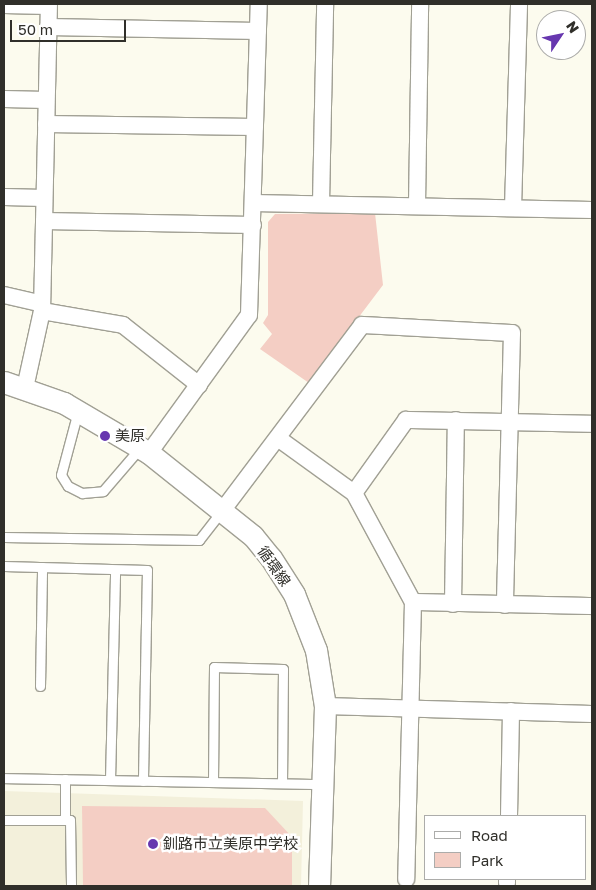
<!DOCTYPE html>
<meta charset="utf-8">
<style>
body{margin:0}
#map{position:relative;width:596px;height:890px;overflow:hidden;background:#fcfbee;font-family:"Golos Text","Noto Sans JP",sans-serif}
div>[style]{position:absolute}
.built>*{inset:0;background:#f3f0db}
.green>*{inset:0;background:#f4cec4}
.roads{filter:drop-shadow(1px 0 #a1a094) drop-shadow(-1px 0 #a1a094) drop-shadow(0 1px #a1a094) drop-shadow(0 -1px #a1a094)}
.service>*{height:9px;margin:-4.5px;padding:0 4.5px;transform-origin:4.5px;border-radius:4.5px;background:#fff}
.minor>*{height:16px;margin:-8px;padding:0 8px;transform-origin:8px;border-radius:8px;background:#fff}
.tertiary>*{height:21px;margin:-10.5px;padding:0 10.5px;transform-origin:10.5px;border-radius:10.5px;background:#fff}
.dots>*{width:14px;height:14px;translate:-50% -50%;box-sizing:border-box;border:2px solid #fff;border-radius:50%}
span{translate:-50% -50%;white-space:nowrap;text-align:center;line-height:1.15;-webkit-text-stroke:5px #fff;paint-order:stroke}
.poi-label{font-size:15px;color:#302f2a}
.left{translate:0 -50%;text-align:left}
.street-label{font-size:15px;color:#302f2a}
.frame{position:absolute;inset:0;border:5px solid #302f2a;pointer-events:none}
.legend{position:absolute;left:424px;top:815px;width:162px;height:65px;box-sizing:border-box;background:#fff;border:1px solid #acacaa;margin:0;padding:6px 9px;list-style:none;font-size:15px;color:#302f2a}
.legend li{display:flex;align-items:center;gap:10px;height:25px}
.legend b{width:25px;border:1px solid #acacaa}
.north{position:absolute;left:536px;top:10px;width:50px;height:50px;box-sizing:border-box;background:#fff;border:1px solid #acacaa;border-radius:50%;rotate:56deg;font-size:14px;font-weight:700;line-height:20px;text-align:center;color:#302f2a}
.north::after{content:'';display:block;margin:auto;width:18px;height:22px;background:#6737af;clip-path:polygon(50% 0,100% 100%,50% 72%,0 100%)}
.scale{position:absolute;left:10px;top:20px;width:116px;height:22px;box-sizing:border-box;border:2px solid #302f2a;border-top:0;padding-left:6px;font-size:15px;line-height:18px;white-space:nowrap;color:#302f2a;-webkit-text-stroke:4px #fff;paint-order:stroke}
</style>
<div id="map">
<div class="built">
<div style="clip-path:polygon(4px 791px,303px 801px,301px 886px,4px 886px)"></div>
</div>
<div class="green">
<div style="clip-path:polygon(375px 213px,383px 285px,309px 383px,260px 349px,272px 334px,263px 323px,268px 315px,268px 222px,275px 214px)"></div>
<div style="clip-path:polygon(82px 806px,265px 808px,292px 837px,292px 886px,83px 886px)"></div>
</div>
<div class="roads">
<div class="service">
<div style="left:78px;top:411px;width:66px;rotate:104.9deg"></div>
<div style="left:61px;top:475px;width:13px;rotate:58deg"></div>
<div style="left:68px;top:486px;width:16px;rotate:27deg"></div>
<div style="left:82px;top:493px;width:21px;rotate:-5deg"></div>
<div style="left:103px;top:491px;width:57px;rotate:-49.3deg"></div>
<div style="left:4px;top:537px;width:195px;rotate:0.9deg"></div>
<div style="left:199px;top:540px;width:37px;rotate:-52deg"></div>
<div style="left:4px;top:566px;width:143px;rotate:1.6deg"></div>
<div style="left:147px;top:570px;width:211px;rotate:91.1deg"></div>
<div style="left:40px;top:686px;width:119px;rotate:-89deg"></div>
<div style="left:4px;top:778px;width:318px;rotate:1.1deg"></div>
<div style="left:110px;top:780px;width:210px;rotate:-88.6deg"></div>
<div style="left:213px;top:782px;width:115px;rotate:-89.5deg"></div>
<div style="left:214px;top:667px;width:69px;rotate:1.7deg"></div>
<div style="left:283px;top:669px;width:114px;rotate:90.5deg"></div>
<div style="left:4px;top:820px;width:66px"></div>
<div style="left:70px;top:820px;width:66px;rotate:89.1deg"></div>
<div style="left:65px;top:820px;width:41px;rotate:-90deg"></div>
</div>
<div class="minor">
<div style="left:4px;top:5px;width:44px;rotate:1.3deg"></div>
<div style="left:48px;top:27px;width:210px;rotate:1.1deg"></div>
<div style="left:4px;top:99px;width:42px;rotate:1.4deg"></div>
<div style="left:46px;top:124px;width:209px;rotate:0.8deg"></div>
<div style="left:4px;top:197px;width:40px;rotate:1.4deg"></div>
<div style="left:253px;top:203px;width:339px;rotate:1.2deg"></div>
<div style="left:321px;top:203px;width:199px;rotate:-88.8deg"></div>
<div style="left:417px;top:205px;width:201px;rotate:-89.1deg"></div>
<div style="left:513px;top:208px;width:204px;rotate:-88.3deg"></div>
<div style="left:44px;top:221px;width:209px;rotate:1.1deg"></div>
<div style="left:4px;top:295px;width:39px;rotate:13deg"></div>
<div style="left:42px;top:311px;width:82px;rotate:9.8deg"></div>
<div style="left:123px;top:325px;width:97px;rotate:38.3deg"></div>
<div style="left:25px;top:388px;width:79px;rotate:-77.6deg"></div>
<div style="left:42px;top:311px;width:307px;rotate:-88.7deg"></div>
<div style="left:279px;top:439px;width:92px;rotate:35.8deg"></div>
<div style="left:354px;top:493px;width:124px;rotate:61.6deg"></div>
<div style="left:413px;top:602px;width:277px;rotate:91.4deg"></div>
<div style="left:149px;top:453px;width:170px;rotate:-54.1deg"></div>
<div style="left:249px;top:315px;width:311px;rotate:-88.2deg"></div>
<div style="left:354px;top:493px;width:90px;rotate:-54.5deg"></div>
<div style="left:406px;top:420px;width:186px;rotate:1.2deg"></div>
<div style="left:222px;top:511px;width:233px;rotate:-53deg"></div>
<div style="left:362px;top:325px;width:150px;rotate:3.1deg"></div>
<div style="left:512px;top:333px;width:272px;rotate:91.5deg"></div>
<div style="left:413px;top:602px;width:179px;rotate:1.3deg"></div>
<div style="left:453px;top:604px;width:184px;rotate:-89.1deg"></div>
<div style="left:325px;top:706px;width:267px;rotate:1.7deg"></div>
<div style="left:509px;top:816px;width:105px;rotate:-88.9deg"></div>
<div style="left:507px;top:883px;width:4px;rotate:-90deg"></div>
</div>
<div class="tertiary">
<div style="left:4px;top:382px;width:64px;rotate:19.3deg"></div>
<div style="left:64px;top:403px;width:99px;rotate:30.5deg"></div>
<div style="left:149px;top:453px;width:133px;rotate:38.6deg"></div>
<div style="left:253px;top:536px;width:28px;rotate:51deg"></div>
<div style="left:271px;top:558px;width:43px;rotate:57.4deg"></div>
<div style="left:294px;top:594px;width:60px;rotate:68.6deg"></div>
<div style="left:316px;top:650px;width:57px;rotate:80.9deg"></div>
<div style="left:325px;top:706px;width:180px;rotate:91.9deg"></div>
</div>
</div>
<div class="dots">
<div style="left:105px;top:436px;background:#6737af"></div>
<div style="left:153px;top:844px;background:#6737af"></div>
</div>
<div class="poi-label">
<span class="left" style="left:115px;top:436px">美原</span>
<span class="left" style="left:163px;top:844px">釧路市立美原中学校</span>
</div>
<div class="street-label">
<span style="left:274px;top:566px;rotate:55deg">循環線</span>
</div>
<div class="frame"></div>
<ul class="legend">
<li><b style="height:6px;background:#fff"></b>Road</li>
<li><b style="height:14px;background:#f4cec4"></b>Park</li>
</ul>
<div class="north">N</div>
<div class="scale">50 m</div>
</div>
